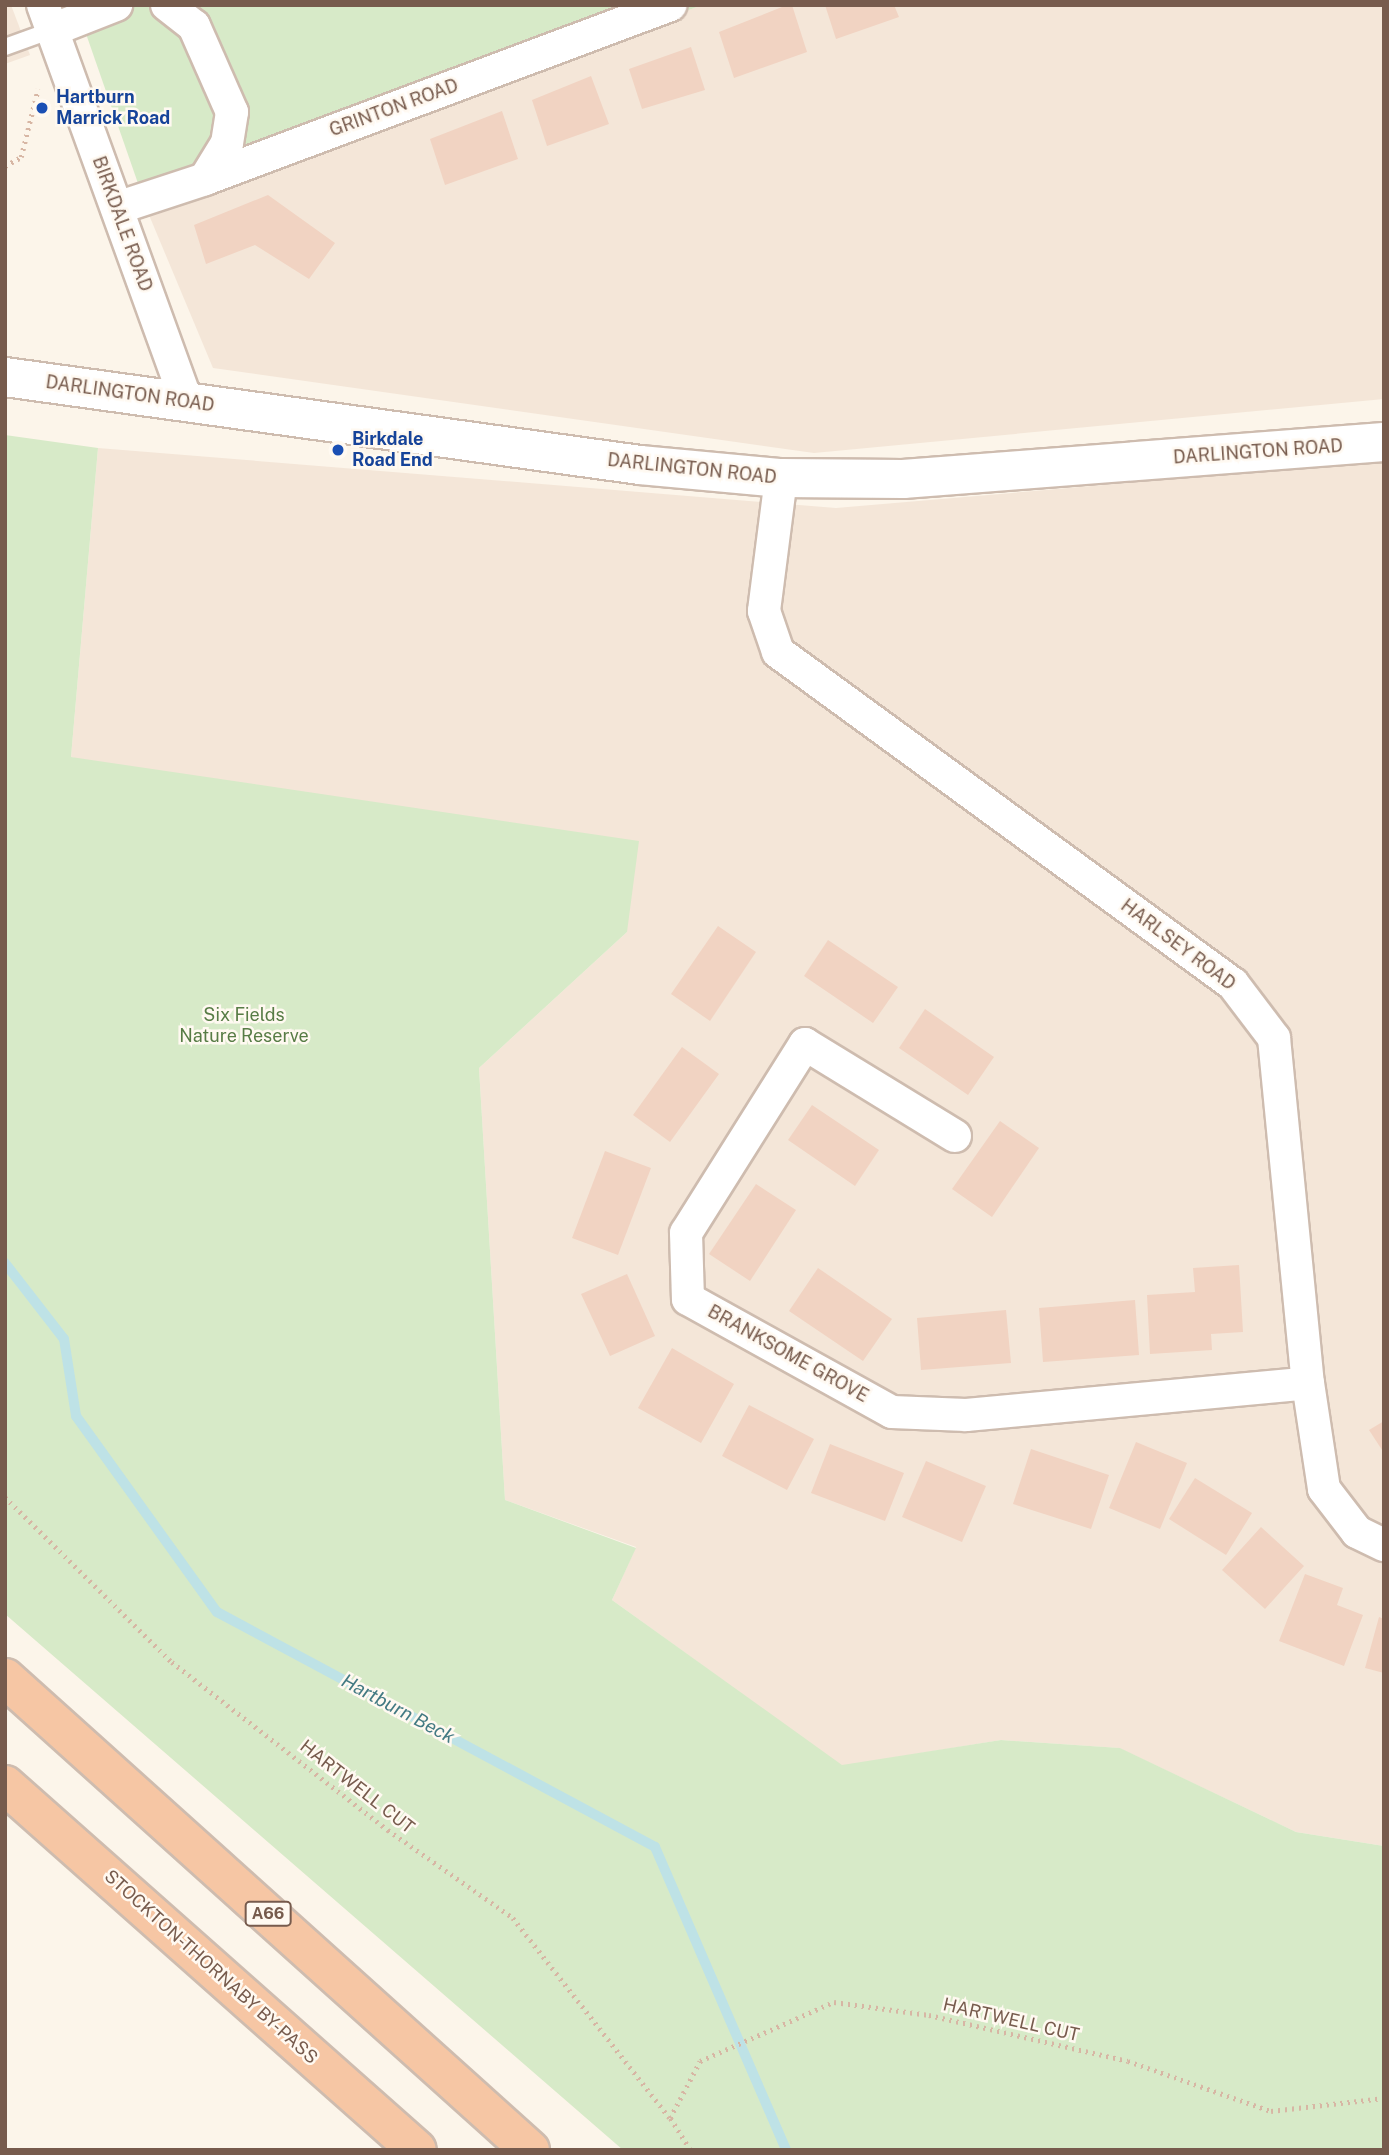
<!DOCTYPE html>
<style>
body{margin:0}
#map{position:relative;width:1389px;height:2155px;overflow:hidden;background:#fcf5ea;font-family:"Public Sans",sans-serif}
div>[style]{position:absolute}
.residential>*{inset:0;background:#f4e6d8}
.green>*{inset:0;background:#d7eac8}
.stream>*{height:10px;margin:-5px;padding:0 5px;transform-origin:5px;border-radius:5px;background:#bee2e6}
.building>*{inset:0;background:#f1d3c2}
.path>*{height:4.5px;margin-top:-2.25px;transform-origin:0;background:repeating-linear-gradient(90deg,#d7b6a4 0 2px,transparent 0 7px)}
.roads{filter:drop-shadow(2px 0 #cebcaf) drop-shadow(-2px 0 #cebcaf) drop-shadow(0 2px #cebcaf) drop-shadow(0 -2px #cebcaf)}
.service>*{height:16px;margin:-8px;padding:0 8px;transform-origin:8px;border-radius:8px;background:#fff}
.minor>*{height:32px;margin:-16px;padding:0 16px;transform-origin:16px;border-radius:16px;background:#fff}
.tertiary>*{height:38px;margin:-19px;padding:0 19px;transform-origin:19px;border-radius:19px;background:#fff}
.trunk>*{height:38px;margin:-19px;padding:0 19px;transform-origin:19px;border-radius:19px;background:#f6c6a4}
.dots>*{width:19px;height:19px;translate:-50% -50%;box-sizing:border-box;border:4px solid #fff9f1;border-radius:50%}
span{translate:-50% -50%;white-space:nowrap;text-align:center;line-height:1.15;-webkit-text-stroke:5px #fff9f1;paint-order:stroke}
.shield-label span{padding:2px 5px;background:#fff9f1;border:2px solid;border-radius:5px;-webkit-text-stroke-width:0}
.shield-label{font-size:16px;color:#775b4d;font-weight:700}
.transit-label{font-size:18px;color:#164399;font-weight:700}
.left{translate:0 -50%;text-align:left}
.street-label{font-size:18px;color:#775b4d}
.park-label{font-size:18px;color:#577c45}
.water-label{font-size:19px;color:#437a83;font-style:italic}
.frame{position:absolute;inset:0;border:7px solid #775b4d;pointer-events:none}
</style>
<div id="map">
<div class="residential">
<div style="clip-path:polygon(5px 5px,11px 5px,30px 55px,5px 64px)"></div>
<div style="clip-path:polygon(702px 5px,1384px 5px,1384px 399px,814px 453px,213px 368px,149px 215px)"></div>
<div style="clip-path:polygon(98px 448px,836px 508px,1384px 461px,1384px 1846px,1296px 1832px,1119px 1748px,1001px 1740px,842px 1766px,612px 1600px,636px 1547px,505px 1500px,479px 1068px,627px 932px,71px 757px)"></div>
</div>
<div class="green">
<div style="clip-path:polygon(76px 5px,702px 5px,149px 215px)"></div>
<div style="clip-path:polygon(5px 435px,98px 448px,71px 757px,639px 841px,627px 932px,479px 1068px,505px 1500px,636px 1548px,612px 1600px,842px 1765px,1001px 1740px,1120px 1748px,1296px 1832px,1384px 1846px,1384px 2150px,623px 2150px,5px 1614px)"></div>
</div>
<div class="stream">
<div style="left:5px;top:1263px;width:96px;rotate:52.2deg"></div>
<div style="left:64px;top:1339px;width:78px;rotate:81.1deg"></div>
<div style="left:76px;top:1416px;width:241px;rotate:54.3deg"></div>
<div style="left:217px;top:1612px;width:497px;rotate:28.2deg"></div>
<div style="left:655px;top:1847px;width:330px;rotate:66.6deg"></div>
</div>
<div class="building">
<div style="clip-path:polygon(787px 5px,792px 5px,807px 52px,734px 78px,719px 32px)"></div>
<div style="clip-path:polygon(825px 5px,894px 5px,899px 17px,836px 39px)"></div>
<div style="clip-path:polygon(691px 47px,705px 90px,642px 109px,629px 69px)"></div>
<div style="clip-path:polygon(591px 76px,609px 124px,547px 146px,532px 100px)"></div>
<div style="clip-path:polygon(502px 111px,518px 159px,445px 185px,430px 139px)"></div>
<div style="clip-path:polygon(268px 195px,335px 243px,309px 279px,255px 245px,206px 264px,194px 225px)"></div>
<div style="clip-path:polygon(718px 926px,756px 952px,710px 1021px,671px 994px)"></div>
<div style="clip-path:polygon(828px 940px,898px 987px,873px 1023px,804px 976px)"></div>
<div style="clip-path:polygon(925px 1009px,994px 1057px,968px 1095px,899px 1048px)"></div>
<div style="clip-path:polygon(682px 1047px,719px 1074px,670px 1142px,633px 1115px)"></div>
<div style="clip-path:polygon(812px 1105px,879px 1150px,855px 1186px,788px 1140px)"></div>
<div style="clip-path:polygon(1000px 1121px,1039px 1148px,992px 1217px,952px 1189px)"></div>
<div style="clip-path:polygon(605px 1151px,651px 1168px,618px 1255px,572px 1238px)"></div>
<div style="clip-path:polygon(756px 1184px,796px 1210px,750px 1281px,709px 1254px)"></div>
<div style="clip-path:polygon(1239px 1265px,1243px 1332px,1211px 1334px,1212px 1350px,1150px 1354px,1147px 1295px,1195px 1292px,1193px 1268px)"></div>
<div style="clip-path:polygon(818px 1268px,892px 1319px,863px 1361px,789px 1311px)"></div>
<div style="clip-path:polygon(627px 1274px,655px 1336px,610px 1356px,581px 1294px)"></div>
<div style="clip-path:polygon(1135px 1300px,1139px 1355px,1043px 1362px,1039px 1308px)"></div>
<div style="clip-path:polygon(1006px 1310px,1011px 1363px,921px 1370px,917px 1318px)"></div>
<div style="clip-path:polygon(672px 1348px,734px 1384px,701px 1443px,638px 1408px)"></div>
<div style="clip-path:polygon(749px 1405px,814px 1439px,787px 1490px,722px 1456px)"></div>
<div style="clip-path:polygon(1384px 1421px,1384px 1453px,1369px 1430px)"></div>
<div style="clip-path:polygon(1136px 1442px,1187px 1463px,1160px 1529px,1109px 1508px)"></div>
<div style="clip-path:polygon(830px 1444px,904px 1473px,885px 1521px,811px 1493px)"></div>
<div style="clip-path:polygon(1031px 1449px,1109px 1475px,1091px 1529px,1013px 1504px)"></div>
<div style="clip-path:polygon(926px 1461px,986px 1486px,962px 1542px,902px 1517px)"></div>
<div style="clip-path:polygon(1195px 1478px,1252px 1513px,1226px 1555px,1169px 1519px)"></div>
<div style="clip-path:polygon(1261px 1527px,1304px 1566px,1265px 1609px,1222px 1570px)"></div>
<div style="clip-path:polygon(1305px 1574px,1343px 1588px,1337px 1605px,1363px 1615px,1344px 1666px,1279px 1641px)"></div>
<div style="clip-path:polygon(1379px 1617px,1384px 1619px,1384px 1673px,1365px 1668px)"></div>
</div>
<div class="path">
<div style="left:5px;top:166px;width:18px;rotate:-29deg"></div>
<div style="left:21px;top:157px;width:70px;rotate:-76deg"></div>
<div style="left:5px;top:1497px;width:235px;rotate:44.7deg"></div>
<div style="left:172px;top:1662px;width:274px;rotate:37.9deg"></div>
<div style="left:388px;top:1830px;width:153px;rotate:35.1deg"></div>
<div style="left:513px;top:1918px;width:254px;rotate:51.9deg"></div>
<div style="left:690px;top:2150px;width:38px;rotate:-122deg"></div>
<div style="left:670px;top:2118px;width:64px;rotate:-62.2deg"></div>
<div style="left:700px;top:2061px;width:146px;rotate:-23.8deg"></div>
<div style="left:834px;top:2002px;width:96px;rotate:7.8deg"></div>
<div style="left:929px;top:2015px;width:204px;rotate:13deg"></div>
<div style="left:1128px;top:2061px;width:151px;rotate:19.3deg"></div>
<div style="left:1271px;top:2111px;width:114px;rotate:-6.6deg"></div>
</div>
<div class="roads">
<div class="service">
<div style="left:5px;top:47px;width:50px;rotate:-19.9deg"></div>
</div>
<div class="minor">
<div style="left:43px;top:5px;width:423px;rotate:70.1deg"></div>
<div style="left:167px;top:5px;width:34px;rotate:38deg"></div>
<div style="left:194px;top:26px;width:94px;rotate:66.2deg"></div>
<div style="left:232px;top:112px;width:31px;rotate:99deg"></div>
<div style="left:227px;top:143px;width:42px;rotate:121.4deg"></div>
<div style="left:52px;top:30px;width:69px;rotate:-21.3deg"></div>
<div style="left:117px;top:208px;width:93px;rotate:-18.2deg"></div>
<div style="left:205px;top:179px;width:497px;rotate:-20.5deg"></div>
<div style="left:781px;top:478px;width:134px;rotate:97.3deg"></div>
<div style="left:764px;top:611px;width:43px;rotate:71.1deg"></div>
<div style="left:778px;top:652px;width:563px;rotate:36.12deg"></div>
<div style="left:1233px;top:984px;width:68px;rotate:52.8deg"></div>
<div style="left:1274px;top:1038px;width:347px;rotate:84.4deg"></div>
<div style="left:1308px;top:1383px;width:107px;rotate:81.4deg"></div>
<div style="left:1324px;top:1489px;width:54px;rotate:52.5deg"></div>
<div style="left:1357px;top:1532px;width:30px;rotate:26deg"></div>
<div style="left:955px;top:1136px;width:176px;rotate:-148.5deg"></div>
<div style="left:805px;top:1044px;width:223px;rotate:122.2deg"></div>
<div style="left:686px;top:1233px;width:66px;rotate:88.3deg"></div>
<div style="left:688px;top:1299px;width:233px;rotate:29deg"></div>
<div style="left:892px;top:1412px;width:74px;rotate:2.3deg"></div>
<div style="left:966px;top:1415px;width:343px;rotate:-5.3deg"></div>
</div>
<div class="tertiary">
<div style="left:5px;top:377px;width:641px;rotate:7.89deg"></div>
<div style="left:640px;top:465px;width:142px;rotate:5.3deg"></div>
<div style="left:781px;top:478px;width:122px;rotate:0.5deg"></div>
<div style="left:903px;top:479px;width:482px;rotate:-4.4deg"></div>
</div>
<div class="trunk">
<div style="left:5px;top:1678px;width:706px;rotate:41.96deg"></div>
<div style="left:5px;top:1785px;width:550px;rotate:41.54deg"></div>
</div>
</div>
<div class="dots">
<div style="left:42px;top:108px;background:#1a4fb4"></div>
<div style="left:338px;top:450px;background:#1a4fb4"></div>
</div>
<div class="shield-label">
<span style="left:268px;top:1914px">A66</span>
</div>
<div class="transit-label">
<span class="left" style="left:56px;top:108px">Hartburn<br>Marrick Road</span>
<span class="left" style="left:352px;top:450px">Birkdale<br>Road End</span>
</div>
<div class="street-label">
<span style="left:394px;top:108px;rotate:-20deg">GRINTON ROAD</span>
<span style="left:122px;top:224px;rotate:70deg">BIRKDALE ROAD</span>
<span style="left:130px;top:394px;rotate:8deg">DARLINGTON ROAD</span>
<span style="left:1258px;top:452px;rotate:-4deg">DARLINGTON ROAD</span>
<span style="left:692px;top:469px;rotate:6deg">DARLINGTON ROAD</span>
<span style="left:1178px;top:945px;rotate:37deg">HARLSEY ROAD</span>
<span style="left:788px;top:1354px;rotate:29deg">BRANKSOME GROVE</span>
<span style="left:357px;top:1787px;rotate:38deg">HARTWELL CUT</span>
<span style="left:211px;top:1967px;rotate:42deg">STOCKTON-THORNABY BY-PASS</span>
<span style="left:1011px;top:2020px;rotate:13deg">HARTWELL CUT</span>
</div>
<div class="park-label">
<span style="left:244px;top:1026px">Six Fields<br>Nature Reserve</span>
</div>
<div class="water-label">
<span style="left:398px;top:1709px;rotate:28deg">Hartburn Beck</span>
</div>
<div class="frame"></div>
</div>
